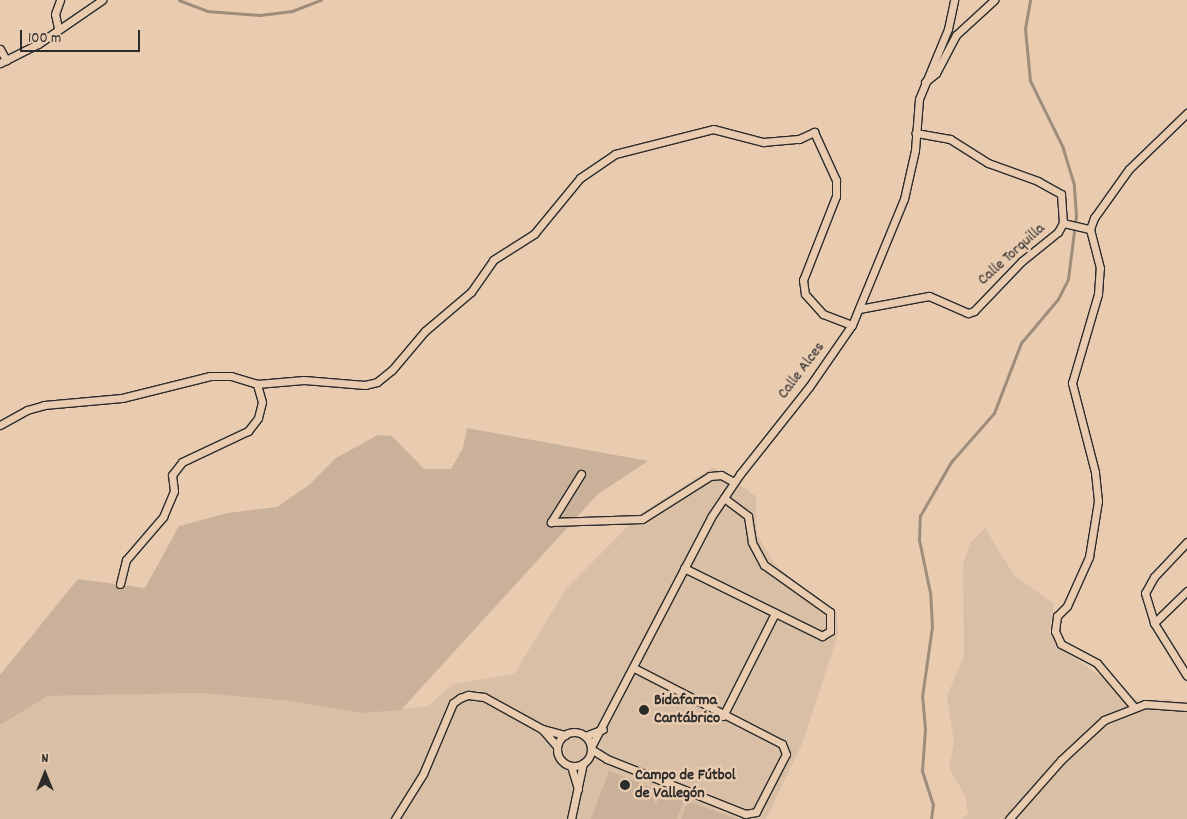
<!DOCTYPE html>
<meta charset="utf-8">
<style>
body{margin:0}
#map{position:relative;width:1187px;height:819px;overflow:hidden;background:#e9ccb0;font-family:Dekko,sans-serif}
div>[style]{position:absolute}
.built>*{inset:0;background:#d9bfa5}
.green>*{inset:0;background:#cab19a}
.stream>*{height:2.5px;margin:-1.25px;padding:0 1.25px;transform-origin:1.25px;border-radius:1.25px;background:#9e8d7b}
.roads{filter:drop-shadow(1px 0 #2b2b2b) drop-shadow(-1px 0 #2b2b2b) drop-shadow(0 1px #2b2b2b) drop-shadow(0 -1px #2b2b2b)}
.minor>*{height:7px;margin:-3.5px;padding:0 3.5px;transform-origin:3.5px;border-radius:3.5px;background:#e9ccb0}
.minor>.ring{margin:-3.5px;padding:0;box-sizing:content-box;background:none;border:7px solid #e9ccb0;border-radius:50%}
.dots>*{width:14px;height:14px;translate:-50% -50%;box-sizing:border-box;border:2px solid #e9ccb0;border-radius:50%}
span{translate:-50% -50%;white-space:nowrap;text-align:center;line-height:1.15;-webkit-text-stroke:5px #e9ccb0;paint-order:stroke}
.street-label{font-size:16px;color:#2b2b2b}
.poi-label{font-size:16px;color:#2b2b2b;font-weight:700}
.left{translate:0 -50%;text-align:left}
.north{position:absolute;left:20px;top:749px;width:50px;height:50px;-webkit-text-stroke:4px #e9ccb0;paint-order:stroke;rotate:0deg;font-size:14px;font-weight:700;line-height:20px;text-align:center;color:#2b2b2b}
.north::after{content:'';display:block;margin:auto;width:18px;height:22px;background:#2b2b2b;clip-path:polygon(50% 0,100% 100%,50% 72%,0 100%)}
.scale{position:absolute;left:20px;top:30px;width:120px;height:22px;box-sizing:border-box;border:2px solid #2b2b2b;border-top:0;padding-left:6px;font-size:15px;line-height:18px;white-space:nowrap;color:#2b2b2b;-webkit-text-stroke:4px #e9ccb0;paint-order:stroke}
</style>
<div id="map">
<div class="built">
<div style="clip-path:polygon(713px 467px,756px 496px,757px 535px,777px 567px,837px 613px,838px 634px,802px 744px,766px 819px,0 819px,0 725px,48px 696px,201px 693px,290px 701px,361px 713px,428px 706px,453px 684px,514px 674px,566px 589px,640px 514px)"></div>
<div style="clip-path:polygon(985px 528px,1014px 575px,1054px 604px,1049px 632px,1060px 648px,1129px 696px,1141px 701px,1167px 699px,1187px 703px,1187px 819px,962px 819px,968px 813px,965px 795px,949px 768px,954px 743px,947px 696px,964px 656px,963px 565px,970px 543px)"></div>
</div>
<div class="green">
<div style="clip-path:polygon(467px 428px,648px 461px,598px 494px,401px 710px,361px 713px,290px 701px,201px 693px,48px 696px,0 725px,0 675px,78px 579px,145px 588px,179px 526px,228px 513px,277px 507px,309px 485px,336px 458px,378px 435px,392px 436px,424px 469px,451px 469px,463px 448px)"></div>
<div style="clip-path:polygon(609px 771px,684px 800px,677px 819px,591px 819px)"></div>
<div style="clip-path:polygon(688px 801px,737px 819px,681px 819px)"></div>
</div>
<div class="stream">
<div style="left:179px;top:0;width:30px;rotate:21deg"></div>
<div style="left:207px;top:11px;width:53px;rotate:4.3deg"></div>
<div style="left:260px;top:15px;width:32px;rotate:-7deg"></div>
<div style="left:292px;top:11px;width:31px;rotate:-21deg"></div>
<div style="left:931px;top:819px;width:14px;rotate:-82deg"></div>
<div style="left:933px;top:805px;width:36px;rotate:-108deg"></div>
<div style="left:922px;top:771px;width:42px;rotate:-85.9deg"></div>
<div style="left:925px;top:729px;width:32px;rotate:-95deg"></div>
<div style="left:922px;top:697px;width:71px;rotate:-81.9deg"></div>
<div style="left:932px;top:627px;width:34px;rotate:-93deg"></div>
<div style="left:930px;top:593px;width:54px;rotate:-101.7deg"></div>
<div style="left:919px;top:540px;width:24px;rotate:-88deg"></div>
<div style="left:920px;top:516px;width:62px;rotate:-60.1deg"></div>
<div style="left:951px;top:462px;width:65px;rotate:-48.7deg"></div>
<div style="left:994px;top:413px;width:75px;rotate:-68.9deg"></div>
<div style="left:1021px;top:343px;width:57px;rotate:-49.9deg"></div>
<div style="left:1058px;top:299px;width:22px;rotate:-63deg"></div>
<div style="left:1068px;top:279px;width:64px;rotate:-82.8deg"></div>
<div style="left:1076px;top:216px;width:31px;rotate:-94deg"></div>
<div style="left:1074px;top:185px;width:39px;rotate:-107deg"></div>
<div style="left:1063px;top:148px;width:75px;rotate:-116.2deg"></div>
<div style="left:1030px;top:81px;width:52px;rotate:-95.5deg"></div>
<div style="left:1025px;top:29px;width:29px;rotate:-80deg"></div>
</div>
<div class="roads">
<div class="minor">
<div style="left:58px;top:28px;width:14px;rotate:-102deg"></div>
<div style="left:55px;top:14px;width:15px;rotate:-70deg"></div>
<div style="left:0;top:49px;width:13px;rotate:61deg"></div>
<div style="left:0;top:63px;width:42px;rotate:-26.6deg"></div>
<div style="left:38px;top:44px;width:78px;rotate:-34.5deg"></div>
<div style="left:925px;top:82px;width:14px;rotate:-39deg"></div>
<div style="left:936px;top:73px;width:43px;rotate:-62.2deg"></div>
<div style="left:956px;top:35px;width:52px;rotate:-42.6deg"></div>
<div style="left:1063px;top:223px;width:28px;rotate:13deg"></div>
<div style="left:859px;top:309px;width:71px;rotate:-10.5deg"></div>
<div style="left:929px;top:296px;width:43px;rotate:23.6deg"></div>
<div style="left:968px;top:313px;width:6px;rotate:-18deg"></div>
<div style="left:974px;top:311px;width:69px;rotate:-46.2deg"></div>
<div style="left:1022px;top:261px;width:46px;rotate:-38.9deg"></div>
<div style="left:1058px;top:232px;width:10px;rotate:-61deg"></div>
<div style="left:1063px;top:223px;width:29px;rotate:-94deg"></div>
<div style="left:1061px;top:194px;width:26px;rotate:-151deg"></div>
<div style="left:1038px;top:181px;width:53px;rotate:-160.2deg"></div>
<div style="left:988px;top:163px;width:45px;rotate:-147.7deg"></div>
<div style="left:950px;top:139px;width:35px;rotate:-170deg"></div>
<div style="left:0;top:425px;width:31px;rotate:-29deg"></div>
<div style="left:27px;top:410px;width:18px;rotate:-16deg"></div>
<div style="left:44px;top:405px;width:78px;rotate:-5.1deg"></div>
<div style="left:122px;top:398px;width:91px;rotate:-14deg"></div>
<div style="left:210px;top:376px;width:21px"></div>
<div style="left:231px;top:376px;width:27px;rotate:17deg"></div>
<div style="left:257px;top:384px;width:47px;rotate:-4.9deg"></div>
<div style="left:304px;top:380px;width:61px;rotate:4.7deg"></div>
<div style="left:365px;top:385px;width:12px;rotate:-14deg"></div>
<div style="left:377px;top:382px;width:19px;rotate:-39deg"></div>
<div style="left:392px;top:370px;width:51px;rotate:-49.8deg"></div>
<div style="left:425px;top:331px;width:60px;rotate:-40.3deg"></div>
<div style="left:471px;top:292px;width:39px;rotate:-55deg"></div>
<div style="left:493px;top:260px;width:49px;rotate:-32.4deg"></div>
<div style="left:534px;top:234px;width:72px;rotate:-50.6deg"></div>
<div style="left:580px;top:178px;width:42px;rotate:-34.4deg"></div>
<div style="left:615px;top:154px;width:101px;rotate:-14.3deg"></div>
<div style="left:713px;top:129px;width:52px;rotate:14.6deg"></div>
<div style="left:763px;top:142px;width:36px;rotate:-5deg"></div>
<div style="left:799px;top:139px;width:17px;rotate:-25deg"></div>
<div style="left:814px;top:132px;width:53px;rotate:65.4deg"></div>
<div style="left:836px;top:180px;width:16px;rotate:90deg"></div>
<div style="left:836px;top:196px;width:90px;rotate:111.4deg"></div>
<div style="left:803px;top:280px;width:14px;rotate:82deg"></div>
<div style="left:805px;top:294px;width:27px;rotate:48deg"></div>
<div style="left:823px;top:314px;width:31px;rotate:21deg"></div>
<div style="left:581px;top:474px;width:57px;rotate:122deg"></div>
<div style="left:551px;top:522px;width:91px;rotate:-1.9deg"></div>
<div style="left:642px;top:519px;width:80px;rotate:-32.3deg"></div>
<div style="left:710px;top:476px;width:11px;rotate:-5deg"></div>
<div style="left:721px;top:475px;width:15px;rotate:28deg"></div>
<div style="left:1187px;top:542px;width:48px;rotate:133.3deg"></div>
<div style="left:1154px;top:577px;width:18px;rotate:119deg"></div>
<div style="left:1145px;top:593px;width:31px;rotate:73deg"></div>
<div style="left:1154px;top:623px;width:62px;rotate:58.1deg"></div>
<div style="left:684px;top:568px;width:154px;rotate:26.2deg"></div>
<div style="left:822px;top:636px;width:9px;rotate:-32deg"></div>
<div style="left:830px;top:631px;width:19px;rotate:-90deg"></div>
<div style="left:830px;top:612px;width:81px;rotate:-144.5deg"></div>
<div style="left:764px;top:565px;width:26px;rotate:-118deg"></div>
<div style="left:752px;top:542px;width:26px;rotate:-99deg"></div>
<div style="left:748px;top:516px;width:30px;rotate:-143deg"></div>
<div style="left:120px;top:584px;width:25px;rotate:-76deg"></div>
<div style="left:126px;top:560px;width:57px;rotate:-49.3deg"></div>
<div style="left:163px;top:517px;width:28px;rotate:-67deg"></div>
<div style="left:174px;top:491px;width:16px;rotate:-97deg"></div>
<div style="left:172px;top:475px;width:16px;rotate:-52deg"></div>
<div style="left:182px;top:462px;width:73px;rotate:-25.2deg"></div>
<div style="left:248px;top:431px;width:16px;rotate:-52deg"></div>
<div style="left:258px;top:418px;width:16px;rotate:-76deg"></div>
<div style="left:262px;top:402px;width:19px;rotate:-106deg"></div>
<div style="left:1154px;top:623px;width:46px;rotate:-44.1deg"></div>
<div style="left:1134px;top:707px;width:57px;rotate:-130.1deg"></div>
<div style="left:1097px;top:663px;width:41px;rotate:-152.2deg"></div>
<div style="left:1061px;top:644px;width:14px;rotate:-115deg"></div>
<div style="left:1055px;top:631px;width:15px;rotate:-82deg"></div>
<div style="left:1057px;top:616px;width:14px;rotate:-45deg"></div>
<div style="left:1067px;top:606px;width:54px;rotate:-65.8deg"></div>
<div style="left:1089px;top:557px;width:57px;rotate:-80.9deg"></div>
<div style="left:1098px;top:501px;width:29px;rotate:-96deg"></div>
<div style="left:1095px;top:472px;width:92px;rotate:-104.5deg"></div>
<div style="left:1072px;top:383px;width:93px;rotate:-73.7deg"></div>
<div style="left:1098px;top:294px;width:26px;rotate:-86deg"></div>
<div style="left:1100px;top:268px;width:40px;rotate:-104.4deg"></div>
<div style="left:1090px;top:229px;width:12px;rotate:-70deg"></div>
<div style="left:1094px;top:218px;width:60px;rotate:-54.5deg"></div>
<div style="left:1129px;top:169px;width:81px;rotate:-44deg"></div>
<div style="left:723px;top:716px;width:115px;rotate:-63.2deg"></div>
<div style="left:542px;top:729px;width:23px;rotate:49deg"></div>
<div class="ring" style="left:557px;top:732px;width:27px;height:27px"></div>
<div style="left:585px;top:736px;width:19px;rotate:-21deg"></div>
<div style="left:591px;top:747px;width:259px;rotate:-62.4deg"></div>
<div style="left:711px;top:517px;width:52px;rotate:-56deg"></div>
<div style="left:740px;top:474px;width:111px;rotate:-51.6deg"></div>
<div style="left:809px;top:387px;width:75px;rotate:-55.3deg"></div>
<div style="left:852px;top:325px;width:136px;rotate:-67.6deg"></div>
<div style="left:904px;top:199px;width:50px;rotate:-77.3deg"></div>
<div style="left:915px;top:150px;width:51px;rotate:-85.5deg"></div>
<div style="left:919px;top:99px;width:76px;rotate:-67.5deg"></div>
<div style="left:948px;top:29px;width:30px;rotate:-78deg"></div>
<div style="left:591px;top:749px;width:19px;rotate:32deg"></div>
<div style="left:607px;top:759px;width:149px;rotate:21.7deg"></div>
<div style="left:745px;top:814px;width:11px;rotate:-10deg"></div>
<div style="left:756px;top:812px;width:65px;rotate:-62.7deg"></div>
<div style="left:786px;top:754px;width:11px;rotate:-112deg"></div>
<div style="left:782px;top:744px;width:166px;rotate:-152.8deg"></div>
<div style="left:571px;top:766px;width:24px;rotate:73deg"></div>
<div style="left:395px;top:819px;width:53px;rotate:-58.1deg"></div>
<div style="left:423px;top:774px;width:77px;rotate:-67.1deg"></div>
<div style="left:453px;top:703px;width:9px;rotate:-36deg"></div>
<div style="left:460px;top:698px;width:9px;rotate:-21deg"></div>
<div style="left:468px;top:695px;width:16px;rotate:7deg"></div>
<div style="left:484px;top:697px;width:66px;rotate:28.9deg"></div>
<div style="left:542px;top:729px;width:24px;rotate:15deg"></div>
<div style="left:571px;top:819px;width:57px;rotate:-77.9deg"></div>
<div style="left:1009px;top:819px;width:79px;rotate:-48.6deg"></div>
<div style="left:1061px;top:760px;width:59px;rotate:-42.9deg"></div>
<div style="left:1104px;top:720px;width:44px;rotate:-21.3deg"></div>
<div style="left:1145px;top:704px;width:42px;rotate:4.1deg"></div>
</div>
</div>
<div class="dots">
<div style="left:644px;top:710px;background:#2b2b2b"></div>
<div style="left:625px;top:785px;background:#2b2b2b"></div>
</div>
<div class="street-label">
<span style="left:1012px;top:255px;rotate:-42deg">Calle Torquilla</span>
<span style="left:802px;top:371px;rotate:-53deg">Calle Alces</span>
</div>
<div class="poi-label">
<span class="left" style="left:654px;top:710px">Bidafarma<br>Cantábrico</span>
<span class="left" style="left:635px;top:785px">Campo de Fútbol<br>de Vallegón</span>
</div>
<div class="north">N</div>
<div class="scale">100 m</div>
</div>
